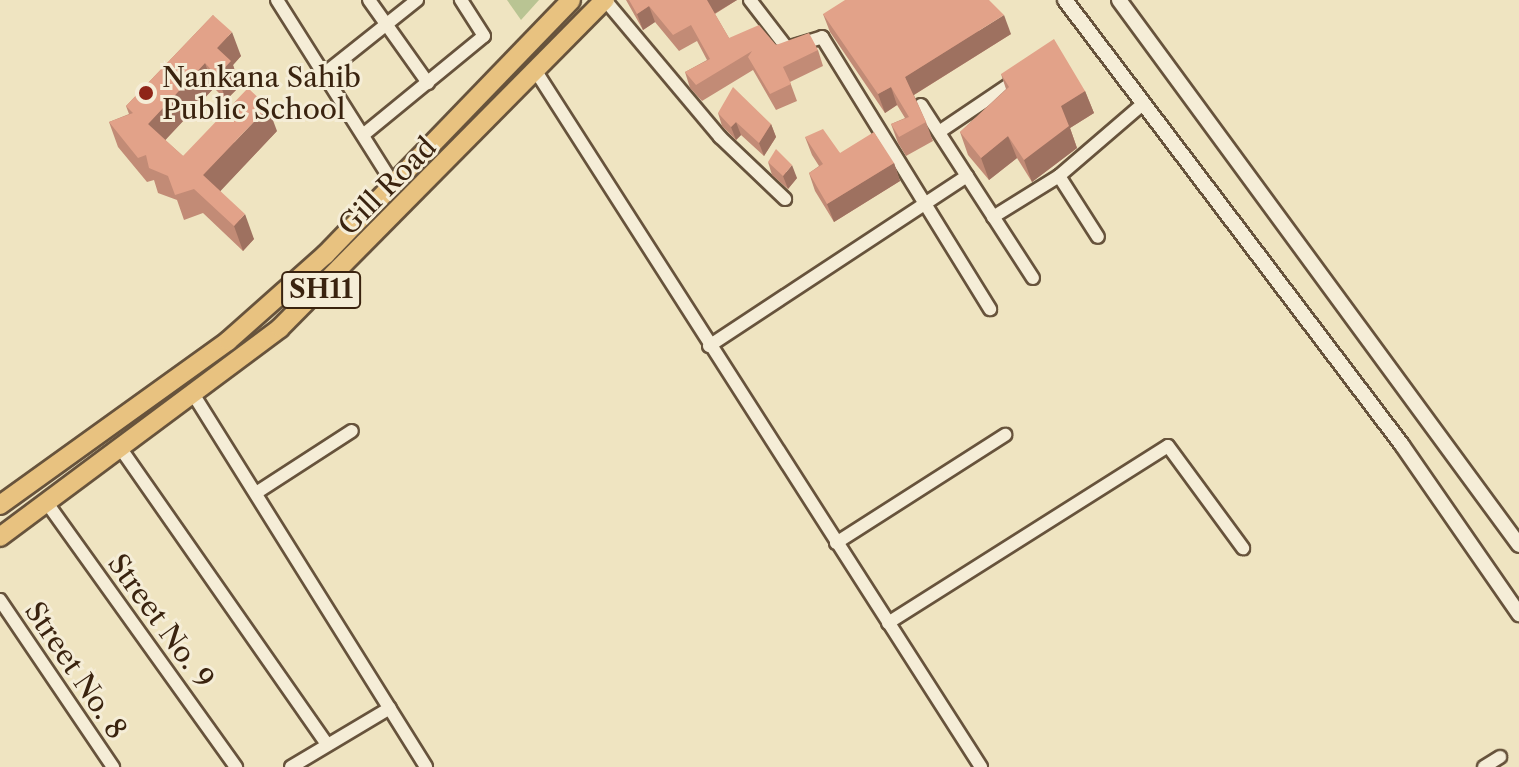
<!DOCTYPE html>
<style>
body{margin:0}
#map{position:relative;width:1519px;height:767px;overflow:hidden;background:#efe4c1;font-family:"Libre Caslon Text",serif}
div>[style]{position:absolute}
.green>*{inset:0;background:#b9c493}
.roads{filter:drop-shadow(2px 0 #67533c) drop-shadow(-2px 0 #67533c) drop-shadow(0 2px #67533c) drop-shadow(0 -2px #67533c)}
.minor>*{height:12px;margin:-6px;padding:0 6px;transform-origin:6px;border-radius:6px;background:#f5edd7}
.tertiary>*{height:14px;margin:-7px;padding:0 7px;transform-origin:7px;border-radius:7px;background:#f5edd7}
.primary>*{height:18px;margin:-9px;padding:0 9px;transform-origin:9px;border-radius:9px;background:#e8c280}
.wall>*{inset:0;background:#c28b76}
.shaded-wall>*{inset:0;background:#9e7160}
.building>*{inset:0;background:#e2a289}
.dots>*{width:22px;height:22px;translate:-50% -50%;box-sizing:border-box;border:4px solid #f5edd7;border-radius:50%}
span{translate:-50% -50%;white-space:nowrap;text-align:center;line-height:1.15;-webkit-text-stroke:6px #f5edd7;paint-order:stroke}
.shield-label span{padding:2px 6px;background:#f5edd7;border:2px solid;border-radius:6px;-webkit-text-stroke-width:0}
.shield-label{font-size:26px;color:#3a230f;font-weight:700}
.poi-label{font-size:28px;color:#3a230f}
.left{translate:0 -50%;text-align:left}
.street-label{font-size:28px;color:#3a230f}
</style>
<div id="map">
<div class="green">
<div style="clip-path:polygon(507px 0,539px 0,521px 20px)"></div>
</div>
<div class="roads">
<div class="minor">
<div style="left:277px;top:0;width:219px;rotate:57.7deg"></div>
<div style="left:369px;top:0;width:102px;rotate:54.6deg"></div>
<div style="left:605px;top:0;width:179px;rotate:50deg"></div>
<div style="left:720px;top:137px;width:90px;rotate:43.6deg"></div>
<div style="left:750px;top:0;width:61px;rotate:52.4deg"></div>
<div style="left:787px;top:48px;width:37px;rotate:-17deg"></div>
<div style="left:822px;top:37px;width:320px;rotate:58.3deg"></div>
<div style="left:537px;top:73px;width:824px;rotate:57.39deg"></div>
<div style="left:324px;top:74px;width:119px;rotate:-38.5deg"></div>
<div style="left:921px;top:105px;width:206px;rotate:57.1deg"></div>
<div style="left:939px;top:132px;width:97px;rotate:-34deg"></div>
<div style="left:363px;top:135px;width:156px;rotate:-39.3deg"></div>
<div style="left:484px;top:36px;width:43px;rotate:-122.6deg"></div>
<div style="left:1059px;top:176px;width:72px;rotate:57.4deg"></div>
<div style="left:993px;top:217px;width:78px;rotate:-31.8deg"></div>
<div style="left:1059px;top:176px;width:112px;rotate:-40.7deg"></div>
<div style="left:709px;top:346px;width:309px;rotate:-33.4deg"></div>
<div style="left:195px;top:397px;width:436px;rotate:58deg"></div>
<div style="left:121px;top:449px;width:360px;rotate:55.1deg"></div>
<div style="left:256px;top:493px;width:114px;rotate:-32.9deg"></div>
<div style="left:47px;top:503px;width:325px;rotate:54.4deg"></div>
<div style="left:836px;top:543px;width:201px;rotate:-32.6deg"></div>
<div style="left:0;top:600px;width:202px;rotate:55.9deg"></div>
<div style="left:888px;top:623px;width:331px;rotate:-32.3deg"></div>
<div style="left:1168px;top:446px;width:127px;rotate:53.7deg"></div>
<div style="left:291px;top:767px;width:115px;rotate:-30.8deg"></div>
<div style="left:1484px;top:767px;width:19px;rotate:-32deg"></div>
</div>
<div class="tertiary">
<div style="left:1065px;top:0;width:558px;rotate:52.86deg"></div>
<div style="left:1402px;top:445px;width:206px;rotate:55.3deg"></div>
<div style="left:1119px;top:0;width:676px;rotate:53.72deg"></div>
</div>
<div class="primary">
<div style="left:0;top:505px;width:281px;rotate:-35.7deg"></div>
<div style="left:228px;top:341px;width:130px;rotate:-41.6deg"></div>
<div style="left:325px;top:255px;width:354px;rotate:-46deg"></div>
<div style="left:0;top:537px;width:349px;rotate:-36.7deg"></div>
<div style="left:280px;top:328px;width:462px;rotate:-45.3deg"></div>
</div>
</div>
<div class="wall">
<div style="clip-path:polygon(626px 0,737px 0,715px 14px,729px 38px,818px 50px,823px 66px,790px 82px,797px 101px,776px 110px,753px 70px,702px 101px,690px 88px,685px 72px,707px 60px,697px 41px,679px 51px,655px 22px,643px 30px)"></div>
<div style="clip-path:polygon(823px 14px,1011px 34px,914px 95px,926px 122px,933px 141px,906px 156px,898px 143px,891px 124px,905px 118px,897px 105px,885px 113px,830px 32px)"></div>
<div style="clip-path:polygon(213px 15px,241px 56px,233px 65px,240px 86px,226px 100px,214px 88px,165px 140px,183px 156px,277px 131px,220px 191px,254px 239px,243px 251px,203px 213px,184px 220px,177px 200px,158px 193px,154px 180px,147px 182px,118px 147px,109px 122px,129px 114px,126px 106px)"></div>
<div style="clip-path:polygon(1001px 74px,1085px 91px,1094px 113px,1070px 128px,1077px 148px,1032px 182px,1017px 158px,989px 180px,968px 155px,960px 132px,1006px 89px)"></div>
<div style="clip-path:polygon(718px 113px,771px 124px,776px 137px,764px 156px,741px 135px,736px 140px,722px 126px)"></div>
<div style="clip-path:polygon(805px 137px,840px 153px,894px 163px,900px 181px,834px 222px,815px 191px,809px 173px,819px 166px,812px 155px)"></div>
<div style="clip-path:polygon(768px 162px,797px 178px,788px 189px,772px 175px)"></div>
</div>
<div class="shaded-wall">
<div style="clip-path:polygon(706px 0,737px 0,712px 15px)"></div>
<div style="clip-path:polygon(649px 6px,655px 22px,643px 30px,637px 14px)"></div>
<div style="clip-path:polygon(1004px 15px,1011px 34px,912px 96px,905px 77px)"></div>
<div style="clip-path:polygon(232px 32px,241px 56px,233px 65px,240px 86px,226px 100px,217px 76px,217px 48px)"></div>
<div style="clip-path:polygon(205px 63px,214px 88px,157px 149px,148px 124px)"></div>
<div style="clip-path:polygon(891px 87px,897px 105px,885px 113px,878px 94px)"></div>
<div style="clip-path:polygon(1085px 91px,1094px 113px,1070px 128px,1077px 148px,1032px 182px,1024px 160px,1061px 106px)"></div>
<div style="clip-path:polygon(268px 107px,277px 131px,212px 200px,203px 175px)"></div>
<div style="clip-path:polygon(736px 122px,741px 135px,736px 140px,731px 127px)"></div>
<div style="clip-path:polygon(771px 124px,776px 137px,764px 156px,759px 143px)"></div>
<div style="clip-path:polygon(1008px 136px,1017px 158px,989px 180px,981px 158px)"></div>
<div style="clip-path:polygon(894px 163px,900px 181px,834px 222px,827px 204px)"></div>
<div style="clip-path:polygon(792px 165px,797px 178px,788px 189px,783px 176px)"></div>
<div style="clip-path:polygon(245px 214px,254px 239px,243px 251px,234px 226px)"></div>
</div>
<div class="building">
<div style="clip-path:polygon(629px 0,707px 0,729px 38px,759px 25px,776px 45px,809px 33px,818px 50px,783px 67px,791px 84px,770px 94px,748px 57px,752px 51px,696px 85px,685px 72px,710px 59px,691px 25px,673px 35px,649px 6px,637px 14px)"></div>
<div style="clip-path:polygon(845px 0,989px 0,1004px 15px,905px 77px,926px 122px,899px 137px,891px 124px,909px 117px,891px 87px,878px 94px,823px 14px)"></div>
<div style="clip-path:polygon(213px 15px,232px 32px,217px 48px,231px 61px,217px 76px,205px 63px,148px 124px,183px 156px,248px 88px,268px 107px,203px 175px,245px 214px,234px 226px,194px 189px,175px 195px,168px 176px,149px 168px,146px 155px,138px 158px,109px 122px,133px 113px,126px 106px)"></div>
<div style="clip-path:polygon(1054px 39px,1085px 91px,1061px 106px,1069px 126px,1024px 160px,1008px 136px,981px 158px,960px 132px,1009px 87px,1001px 74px)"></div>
<div style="clip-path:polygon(733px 87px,771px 124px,759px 143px,736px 122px,731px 127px,718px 113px)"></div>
<div style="clip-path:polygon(823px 129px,840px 153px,874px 132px,894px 163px,827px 204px,809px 173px,823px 164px,805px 137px)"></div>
<div style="clip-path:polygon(776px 149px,792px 165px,783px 176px,768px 162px)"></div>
</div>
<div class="dots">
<div style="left:146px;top:93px;background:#8f2418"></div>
</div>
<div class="shield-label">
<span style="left:321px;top:290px">SH11</span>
</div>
<div class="poi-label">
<span class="left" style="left:162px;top:93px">Nankana Sahib<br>Public School</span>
</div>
<div class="street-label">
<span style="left:387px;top:186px;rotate:-45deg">Gill Road</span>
<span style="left:161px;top:621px;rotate:54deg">Street No. 9</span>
<span style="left:76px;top:670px;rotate:56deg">Street No. 8</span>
</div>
</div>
